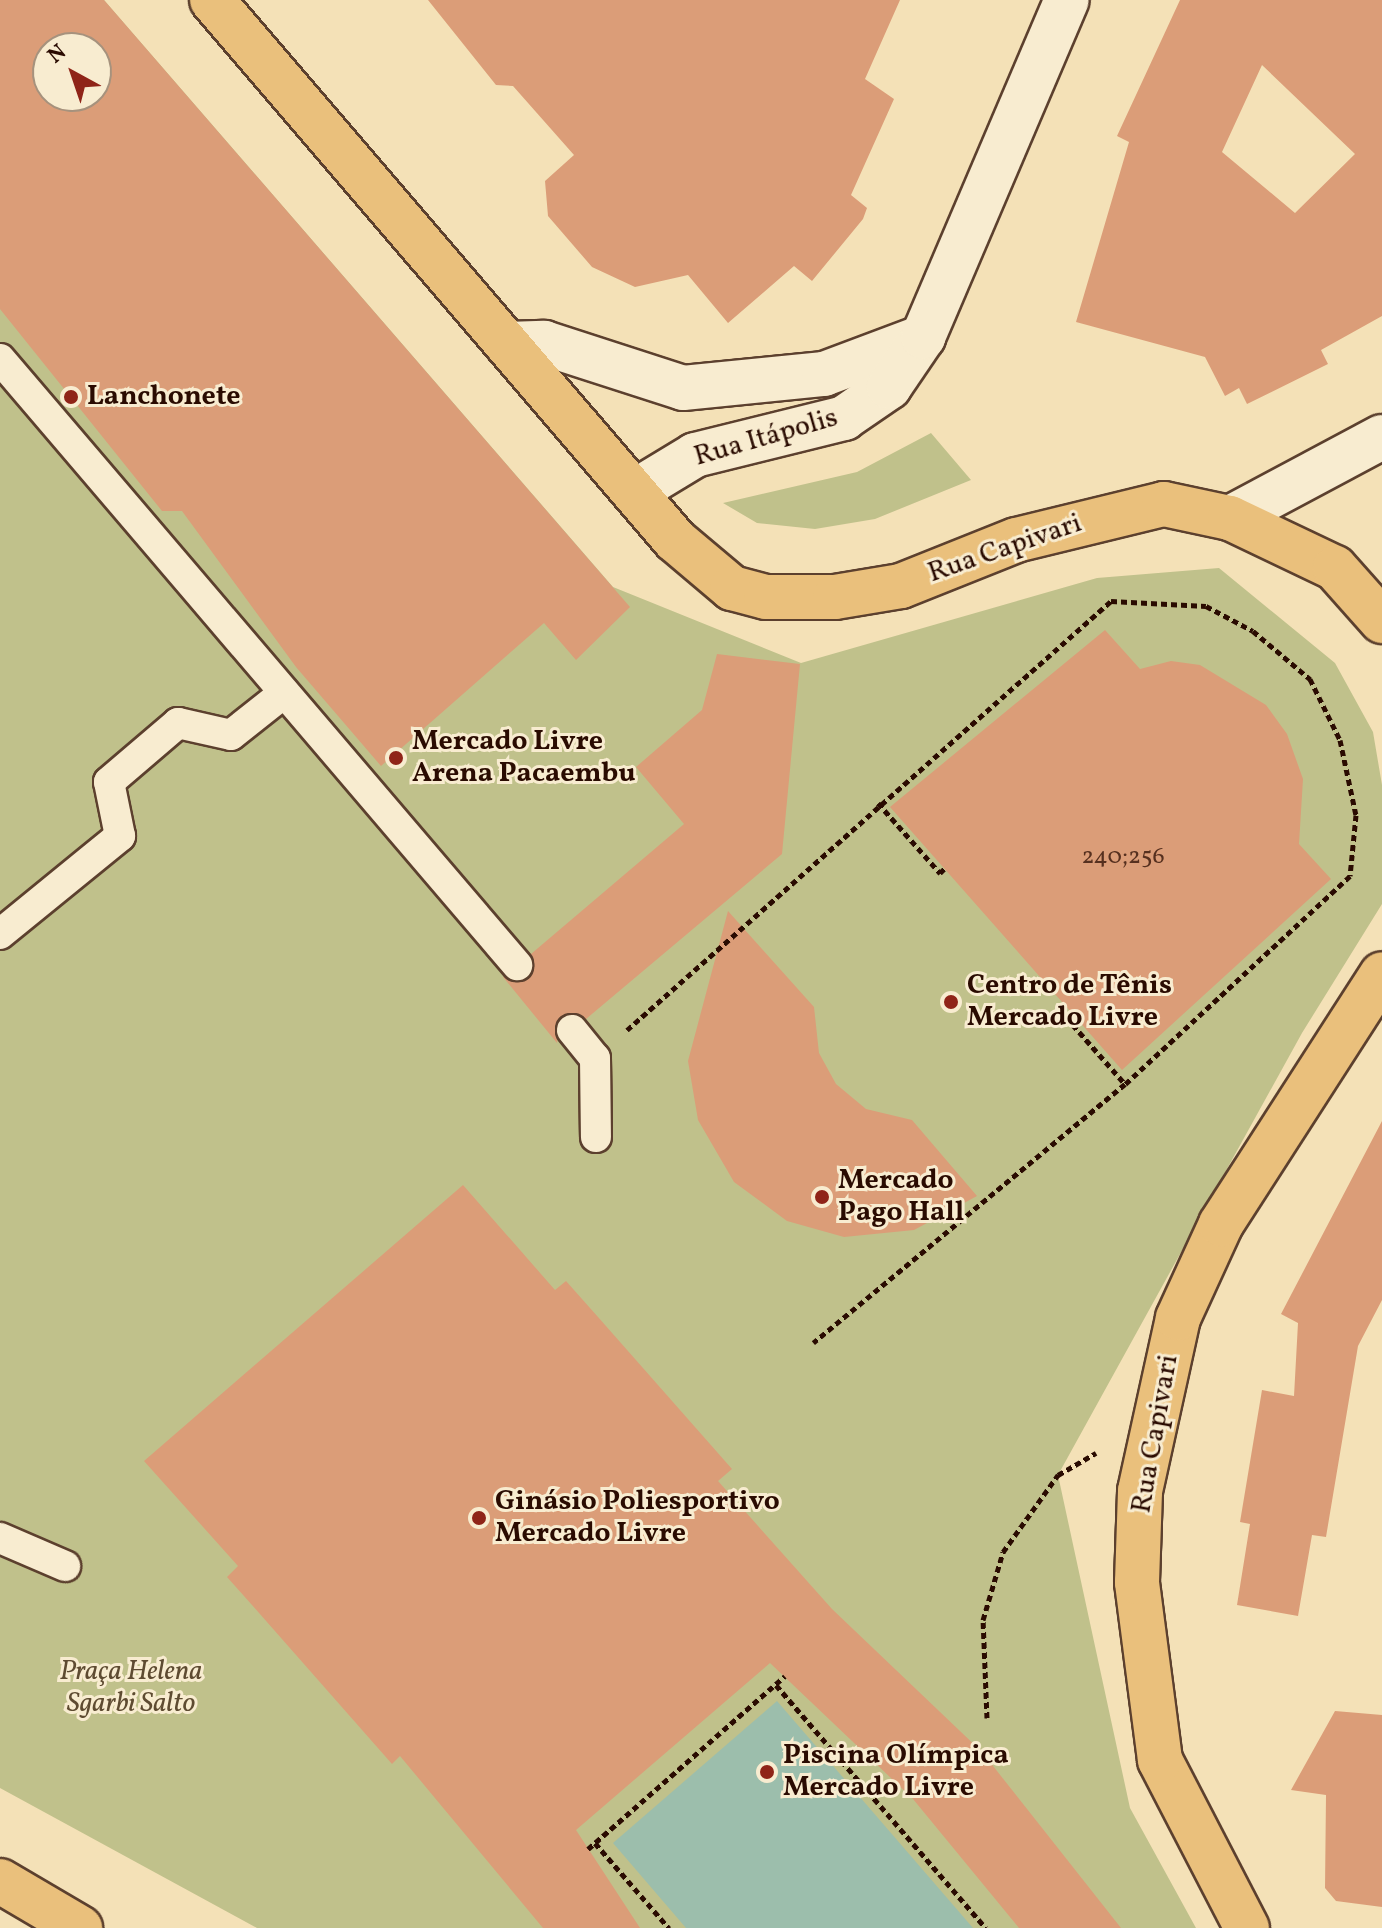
<!DOCTYPE html>
<meta charset="utf-8">
<style>
body{margin:0}
#map{position:relative;width:1382px;height:1928px;overflow:hidden;background:#f4e1b7;font-family:Vollkorn,serif}
div>[style]{position:absolute}
.green>*{inset:0;background:#c0c18b}
.water>*{inset:0;background:#9cbeac}
.building>*{inset:0;background:#db9d78}
.path>*{height:5px;margin-top:-2.5px;transform-origin:0;background:repeating-linear-gradient(90deg,#2a0b01 0 6px,transparent 0 10px)}
.roads{filter:drop-shadow(2px 0 #5c402e) drop-shadow(-2px 0 #5c402e) drop-shadow(0 2px #5c402e) drop-shadow(0 -2px #5c402e)}
.lane>*{height:30px;margin:-15px;padding:0 15px;transform-origin:15px;border-radius:15px;background:#f8ecd0}
.street>*{height:44px;margin:-22px;padding:0 22px;transform-origin:22px;border-radius:22px;background:#f8ecd0}
.primary>*{height:44px;margin:-22px;padding:0 22px;transform-origin:22px;border-radius:22px;background:#eac07c}
.dots>*{width:22px;height:22px;translate:-50% -50%;box-sizing:border-box;border:4px solid #f8ecd0;border-radius:50%}
span{translate:-50% -50%;white-space:nowrap;text-align:center;line-height:1.15;-webkit-text-stroke:6px #f8ecd0;paint-order:stroke}
.number-label{font-size:24px;color:#56301f}
.number-label span{-webkit-text-stroke-width:0}
.poi-label{font-size:28px;color:#2a0b01;font-weight:700}
.left{translate:0 -50%;text-align:left}
.street-label{font-size:28px;color:#2a0b01}
.park-label{font-size:28px;color:#5e4b31;font-style:italic}
.north{position:absolute;left:32px;top:32px;width:80px;height:80px;box-sizing:border-box;background:#f8ecd0;border:2px solid #a6927d;border-radius:50%;rotate:320deg;font-size:22px;font-weight:700;line-height:32px;text-align:center;color:#2a0b01}
.north::after{content:'';display:block;margin:auto;width:28px;height:36px;background:#8f2418;clip-path:polygon(50% 0,100% 100%,50% 72%,0 100%)}
</style>
<div id="map">
<div class="green">
<div style="clip-path:polygon(evenodd,0 0,104px 0,613px 587px,801px 663px,1097px 578px,1219px 568px,1335px 663px,1373px 732px,1382px 785px,1382px 904px,1302px 1033px,1058px 1475px,1130px 1808px,1196px 1928px,257px 1928px,0 1788px,0 0,48px 48px,96px 48px,96px 96px,48px 96px,48px 48px)"></div>
<div style="clip-path:polygon(931px 433px,971px 480px,875px 519px,815px 529px,757px 523px,723px 503px,857px 472px)"></div>
</div>
<div class="water">
<div style="clip-path:polygon(777px 1701px,973px 1928px,686px 1928px,613px 1843px)"></div>
</div>
<div class="building">
<div style="clip-path:polygon(evenodd,0 0,104px 0,630px 607px,576px 660px,544px 623px,381px 766px,296px 667px,182px 511px,162px 511px,0 309px,0 0,48px 48px,96px 48px,96px 96px,48px 96px,48px 48px)"></div>
<div style="clip-path:polygon(428px 0,900px 0,865px 79px,894px 99px,851px 195px,867px 208px,863px 219px,812px 281px,794px 266px,728px 323px,688px 275px,635px 287px,592px 267px,548px 216px,545px 181px,574px 155px,513px 86px,496px 85px)"></div>
<div style="clip-path:polygon(evenodd,1180px 0,1382px 0,1382px 316px,1321px 350px,1328px 364px,1247px 404px,1239px 388px,1225px 396px,1205px 357px,1076px 322px,1129px 142px,1117px 136px,1180px 0,1262px 65px,1355px 154px,1295px 213px,1222px 152px,1262px 65px)"></div>
<div style="clip-path:polygon(1105px 630px,1140px 669px,1171px 661px,1200px 665px,1266px 705px,1287px 734px,1303px 779px,1299px 844px,1331px 879px,1122px 1070px,890px 807px)"></div>
<div style="clip-path:polygon(717px 654px,800px 664px,782px 854px,586px 1019px,560px 1017px,557px 1043px,503px 977px,528px 979px,531px 954px,684px 824px,636px 767px,702px 710px)"></div>
<div style="clip-path:polygon(728px 911px,814px 1007px,819px 1053px,836px 1084px,866px 1109px,912px 1120px,977px 1196px,914px 1230px,844px 1237px,787px 1221px,734px 1182px,698px 1120px,688px 1061px)"></div>
<div style="clip-path:polygon(1382px 1121px,1382px 1300px,1358px 1346px,1326px 1537px,1312px 1535px,1298px 1616px,1237px 1605px,1250px 1524px,1240px 1522px,1262px 1390px,1294px 1396px,1298px 1323px,1281px 1314px)"></div>
<div style="clip-path:polygon(463px 1185px,555px 1290px,566px 1281px,598px 1317px,732px 1469px,718px 1481px,832px 1609px,982px 1752px,1121px 1928px,1019px 1928px,913px 1799px,770px 1663px,576px 1830px,640px 1928px,543px 1928px,400px 1756px,392px 1764px,252px 1605px,227px 1577px,238px 1566px,144px 1461px)"></div>
<div style="clip-path:polygon(1335px 1711px,1382px 1715px,1382px 1907px,1336px 1901px,1325px 1888px,1326px 1795px,1291px 1790px)"></div>
</div>
<div class="path">
<div style="left:878px;top:803px;width:94px;rotate:48.5deg"></div>
<div style="left:940px;top:873px;width:6px;rotate:-45deg"></div>
<div style="left:1071px;top:1012px;width:7px;rotate:135deg"></div>
<div style="left:1066px;top:1017px;width:89px;rotate:48.6deg"></div>
<div style="left:627px;top:1030px;width:647px;rotate:-41.55deg"></div>
<div style="left:1111px;top:601px;width:95px;rotate:3deg"></div>
<div style="left:1206px;top:606px;width:53px;rotate:28deg"></div>
<div style="left:1253px;top:631px;width:75px;rotate:40.1deg"></div>
<div style="left:1310px;top:679px;width:68px;rotate:63.8deg"></div>
<div style="left:1340px;top:740px;width:77px;rotate:78deg"></div>
<div style="left:1356px;top:815px;width:61px;rotate:95.6deg"></div>
<div style="left:1350px;top:876px;width:306px;rotate:137.2deg"></div>
<div style="left:1125px;top:1084px;width:405px;rotate:140.3deg"></div>
<div style="left:776px;top:1685px;width:321px;rotate:49.2deg"></div>
<div style="left:987px;top:1718px;width:98px;rotate:-92.3deg"></div>
<div style="left:983px;top:1620px;width:71px;rotate:-73.6deg"></div>
<div style="left:1003px;top:1552px;width:95px;rotate:-54.5deg"></div>
<div style="left:1058px;top:1475px;width:44px;rotate:-30.1deg"></div>
<div style="left:595px;top:1843px;width:113px;rotate:49deg"></div>
<div style="left:588px;top:1849px;width:262px;rotate:-41.3deg"></div>
</div>
<div class="roads">
<div class="lane">
<div style="left:0;top:359px;width:797px;rotate:49.53deg"></div>
<div style="left:0;top:934px;width:155px;rotate:-39.2deg"></div>
<div style="left:120px;top:836px;width:55px;rotate:-101.5deg"></div>
<div style="left:109px;top:782px;width:91px;rotate:-40.5deg"></div>
<div style="left:178px;top:723px;width:54px;rotate:12.8deg"></div>
<div style="left:231px;top:735px;width:68px;rotate:-38.4deg"></div>
<div style="left:572px;top:1030px;width:36px;rotate:51deg"></div>
<div style="left:595px;top:1058px;width:79px;rotate:89.3deg"></div>
<div style="left:0;top:1538px;width:71px;rotate:23.3deg"></div>
</div>
<div class="street">
<div style="left:507px;top:344px;width:37px;rotate:-2deg"></div>
<div style="left:544px;top:343px;width:146px;rotate:17.9deg"></div>
<div style="left:683px;top:388px;width:142px;rotate:-5.7deg"></div>
<div style="left:824px;top:374px;width:106px;rotate:-20.5deg"></div>
<div style="left:634px;top:492px;width:71px;rotate:-31.2deg"></div>
<div style="left:695px;top:455px;width:154px;rotate:-13.9deg"></div>
<div style="left:844px;top:418px;width:55px;rotate:-34.6deg"></div>
<div style="left:889px;top:387px;width:60px;rotate:-55.8deg"></div>
<div style="left:923px;top:337px;width:366px;rotate:-66.9deg"></div>
<div style="left:1230px;top:518px;width:172px;rotate:-28.1deg"></div>
</div>
<div class="primary">
<div style="left:212px;top:0;width:711px;rotate:49.39deg"></div>
<div style="left:675px;top:540px;width:75px;rotate:40.1deg"></div>
<div style="left:732px;top:588px;width:35px;rotate:15deg"></div>
<div style="left:766px;top:597px;width:69px"></div>
<div style="left:835px;top:597px;width:67px;rotate:-9.5deg"></div>
<div style="left:901px;top:586px;width:124px;rotate:-21.8deg"></div>
<div style="left:1016px;top:540px;width:152px;rotate:-13.7deg"></div>
<div style="left:1164px;top:504px;width:67px;rotate:12deg"></div>
<div style="left:1230px;top:518px;width:116px;rotate:25.5deg"></div>
<div style="left:1335px;top:568px;width:71px;rotate:48.4deg"></div>
<div style="left:0;top:1881px;width:93px;rotate:30.4deg"></div>
<div style="left:1247px;top:1928px;width:189px;rotate:-117.4deg"></div>
<div style="left:1160px;top:1760px;width:179px;rotate:-97.4deg"></div>
<div style="left:1137px;top:1582px;width:91px;rotate:-88.1deg"></div>
<div style="left:1140px;top:1491px;width:177px;rotate:-77.6deg"></div>
<div style="left:1178px;top:1318px;width:103px;rotate:-65.4deg"></div>
<div style="left:1221px;top:1224px;width:297px;rotate:-57.2deg"></div>
</div>
</div>
<div class="dots">
<div style="left:71px;top:397px;background:#8f2418"></div>
<div style="left:396px;top:758px;background:#8f2418"></div>
<div style="left:951px;top:1002px;background:#8f2418"></div>
<div style="left:822px;top:1197px;background:#8f2418"></div>
<div style="left:479px;top:1518px;background:#8f2418"></div>
<div style="left:767px;top:1772px;background:#8f2418"></div>
</div>
<div class="number-label">
<span style="left:1123px;top:858px">240;256</span>
</div>
<div class="poi-label">
<span class="left" style="left:87px;top:397px">Lanchonete</span>
<span class="left" style="left:412px;top:758px">Mercado Livre<br>Arena Pacaembu</span>
<span class="left" style="left:967px;top:1002px">Centro de Tênis<br>Mercado Livre</span>
<span class="left" style="left:838px;top:1197px">Mercado<br>Pago Hall</span>
<span class="left" style="left:495px;top:1518px">Ginásio Poliesportivo<br>Mercado Livre</span>
<span class="left" style="left:783px;top:1772px">Piscina Olímpica<br>Mercado Livre</span>
</div>
<div class="street-label">
<span style="left:766px;top:438px;rotate:-16deg">Rua Itápolis</span>
<span style="left:1005px;top:549px;rotate:-19deg">Rua Capivari</span>
<span style="left:1156px;top:1434px;rotate:-80deg">Rua Capivari</span>
</div>
<div class="park-label">
<span style="left:131px;top:1688px">Praça Helena<br>Sgarbi Salto</span>
</div>
<div class="north">N</div>
</div>
